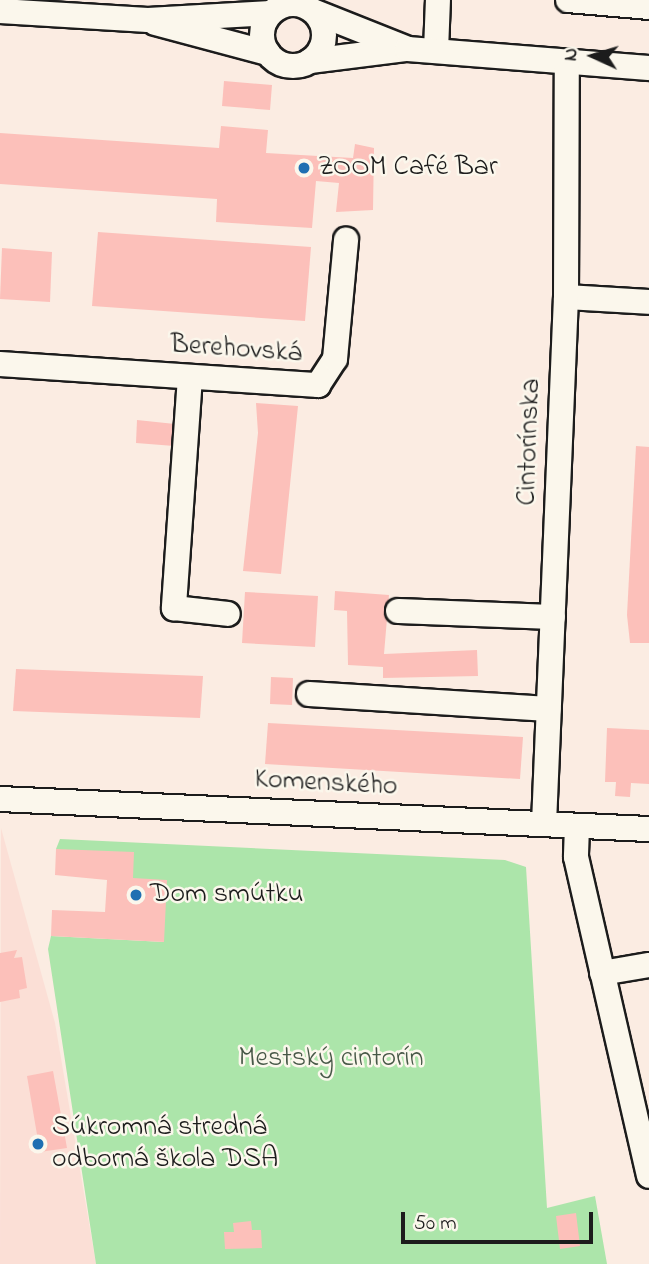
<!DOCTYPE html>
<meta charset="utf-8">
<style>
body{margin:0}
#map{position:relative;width:649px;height:1264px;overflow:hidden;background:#fbece2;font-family:"Indie Flower",sans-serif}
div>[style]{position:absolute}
.built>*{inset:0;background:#fbdfd6}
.green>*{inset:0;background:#ace5aa}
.building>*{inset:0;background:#fcc0ba}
.roads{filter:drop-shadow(2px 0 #1c1c1c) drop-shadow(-2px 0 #1c1c1c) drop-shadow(0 2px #1c1c1c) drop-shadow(0 -2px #1c1c1c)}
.minor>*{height:24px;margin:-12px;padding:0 12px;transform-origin:12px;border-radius:12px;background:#fbf7ec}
.minor>.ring{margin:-12px;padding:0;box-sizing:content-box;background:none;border:24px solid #fbf7ec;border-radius:50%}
.dots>*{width:19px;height:19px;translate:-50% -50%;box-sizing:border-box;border:4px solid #fbf7ec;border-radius:50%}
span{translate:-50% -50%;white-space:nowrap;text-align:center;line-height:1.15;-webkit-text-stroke:5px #fbf7ec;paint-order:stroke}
.poi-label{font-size:28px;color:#1c1c1c}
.left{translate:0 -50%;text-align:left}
.street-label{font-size:28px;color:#1c1c1c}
.park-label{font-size:28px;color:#475847}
.north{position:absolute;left:558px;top:21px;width:70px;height:70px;-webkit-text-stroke:5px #fbf7ec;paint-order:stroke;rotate:274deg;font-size:19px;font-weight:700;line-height:28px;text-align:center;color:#1c1c1c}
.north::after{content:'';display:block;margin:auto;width:24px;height:32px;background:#1c1c1c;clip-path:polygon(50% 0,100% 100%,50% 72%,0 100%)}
.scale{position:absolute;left:401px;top:1212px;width:192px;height:32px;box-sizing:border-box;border:4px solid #1c1c1c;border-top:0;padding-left:9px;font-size:21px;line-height:24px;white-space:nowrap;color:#1c1c1c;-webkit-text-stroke:5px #fbf7ec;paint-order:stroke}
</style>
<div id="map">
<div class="built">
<div style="clip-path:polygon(1px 828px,55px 1023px,96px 1264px,0 1264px)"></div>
</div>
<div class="green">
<div style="clip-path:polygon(60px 839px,505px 860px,526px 867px,547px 1208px,595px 1196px,607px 1264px,96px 1264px,48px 949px,51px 936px,164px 942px,133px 878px,56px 849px)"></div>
</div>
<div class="building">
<div style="clip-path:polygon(224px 81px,272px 85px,270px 110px,222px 106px)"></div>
<div style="clip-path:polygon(221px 126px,268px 130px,266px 153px,353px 158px,355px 144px,374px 148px,373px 210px,336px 212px,339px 183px,316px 181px,312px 228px,216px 222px,217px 199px,0 184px,0 133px,219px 148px)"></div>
<div style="clip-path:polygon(98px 232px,311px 247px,305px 321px,92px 306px)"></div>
<div style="clip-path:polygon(2px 248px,52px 252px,50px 302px,0 299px)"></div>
<div style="clip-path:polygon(256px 403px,298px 406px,281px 574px,243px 571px,258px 433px)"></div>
<div style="clip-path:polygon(137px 420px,175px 424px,174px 446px,136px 443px)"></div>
<div style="clip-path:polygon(636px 446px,649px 447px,649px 643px,630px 643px,627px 615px)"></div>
<div style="clip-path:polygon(335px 591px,389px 595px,384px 654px,477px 650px,478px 676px,383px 678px,383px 667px,348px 665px,347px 611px,334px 610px)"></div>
<div style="clip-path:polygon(245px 592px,318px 596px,315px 647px,242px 643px)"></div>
<div style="clip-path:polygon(16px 669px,203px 676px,200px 718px,13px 711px)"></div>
<div style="clip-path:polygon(271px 677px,293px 678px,292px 705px,270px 704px)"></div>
<div style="clip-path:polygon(268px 723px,523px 737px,520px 779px,265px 764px)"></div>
<div style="clip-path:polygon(607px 728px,649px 730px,649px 784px,631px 783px,630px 797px,615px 796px,616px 782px,605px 782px)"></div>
<div style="clip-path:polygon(56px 849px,134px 852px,133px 878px,167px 880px,164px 942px,51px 936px,52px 910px,105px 912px,107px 880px,55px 875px)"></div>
<div style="clip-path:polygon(17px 950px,14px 958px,22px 957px,27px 988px,19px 990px,20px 998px,0 1002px,0 953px)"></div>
<div style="clip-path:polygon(53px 1071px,67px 1148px,40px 1152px,27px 1076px)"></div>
<div style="clip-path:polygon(576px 1213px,580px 1246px,560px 1249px,556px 1216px)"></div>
<div style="clip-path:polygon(251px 1221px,252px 1230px,261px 1230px,262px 1248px,225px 1249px,224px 1232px,234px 1232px,233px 1223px)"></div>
</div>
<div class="roads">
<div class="minor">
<div style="left:568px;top:0;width:81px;rotate:4.9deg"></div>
<div class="ring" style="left:262px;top:4px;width:38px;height:38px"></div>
<div style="left:0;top:11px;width:148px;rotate:3.5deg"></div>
<div style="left:148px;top:20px;width:123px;rotate:-3.3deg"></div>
<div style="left:315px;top:12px;width:98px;rotate:21.6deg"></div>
<div style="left:155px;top:23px;width:117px;rotate:14.9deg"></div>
<div style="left:436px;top:51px;width:51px;rotate:-87.8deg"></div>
<div style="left:310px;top:61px;width:98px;rotate:-7.1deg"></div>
<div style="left:407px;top:49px;width:243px;rotate:4.5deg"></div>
<div style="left:566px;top:297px;width:83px;rotate:3.4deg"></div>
<div style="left:0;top:364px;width:319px;rotate:3.8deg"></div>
<div style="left:318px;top:385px;width:31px;rotate:-57deg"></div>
<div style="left:335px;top:359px;width:120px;rotate:-84.7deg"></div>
<div style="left:190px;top:377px;width:232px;rotate:94deg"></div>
<div style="left:174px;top:608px;width:54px;rotate:6.3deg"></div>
<div style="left:398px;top:611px;width:155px;rotate:2.2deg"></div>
<div style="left:309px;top:694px;width:240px;rotate:3.6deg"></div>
<div style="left:0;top:799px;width:650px;rotate:2.65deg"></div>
<div style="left:544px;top:824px;width:527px;rotate:-87.61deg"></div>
<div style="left:566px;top:297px;width:235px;rotate:-89.8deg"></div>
<div style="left:577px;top:826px;width:31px;rotate:92deg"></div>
<div style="left:576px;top:857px;width:327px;rotate:77.1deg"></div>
<div style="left:602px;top:973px;width:48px;rotate:-9.7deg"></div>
</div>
</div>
<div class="dots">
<div style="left:304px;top:168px;background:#1f6fb2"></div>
<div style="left:136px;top:895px;background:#1f6fb2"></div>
<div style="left:38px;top:1144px;background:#1f6fb2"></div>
</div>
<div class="poi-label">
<span class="left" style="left:318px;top:168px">ZOOM Café Bar</span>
<span class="left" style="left:150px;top:895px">Dom smútku</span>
<span class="left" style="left:52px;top:1144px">Súkromná stredná<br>odborná škola DSA</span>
</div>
<div class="street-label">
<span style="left:236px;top:350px;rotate:4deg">Berehovská</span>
<span style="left:530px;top:442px;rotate:-88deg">Cintorínska</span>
<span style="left:326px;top:784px;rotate:3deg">Komenského</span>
</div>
<div class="park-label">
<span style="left:331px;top:1059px">Mestský cintorín</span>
</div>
<div class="north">N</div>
<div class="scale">50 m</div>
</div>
